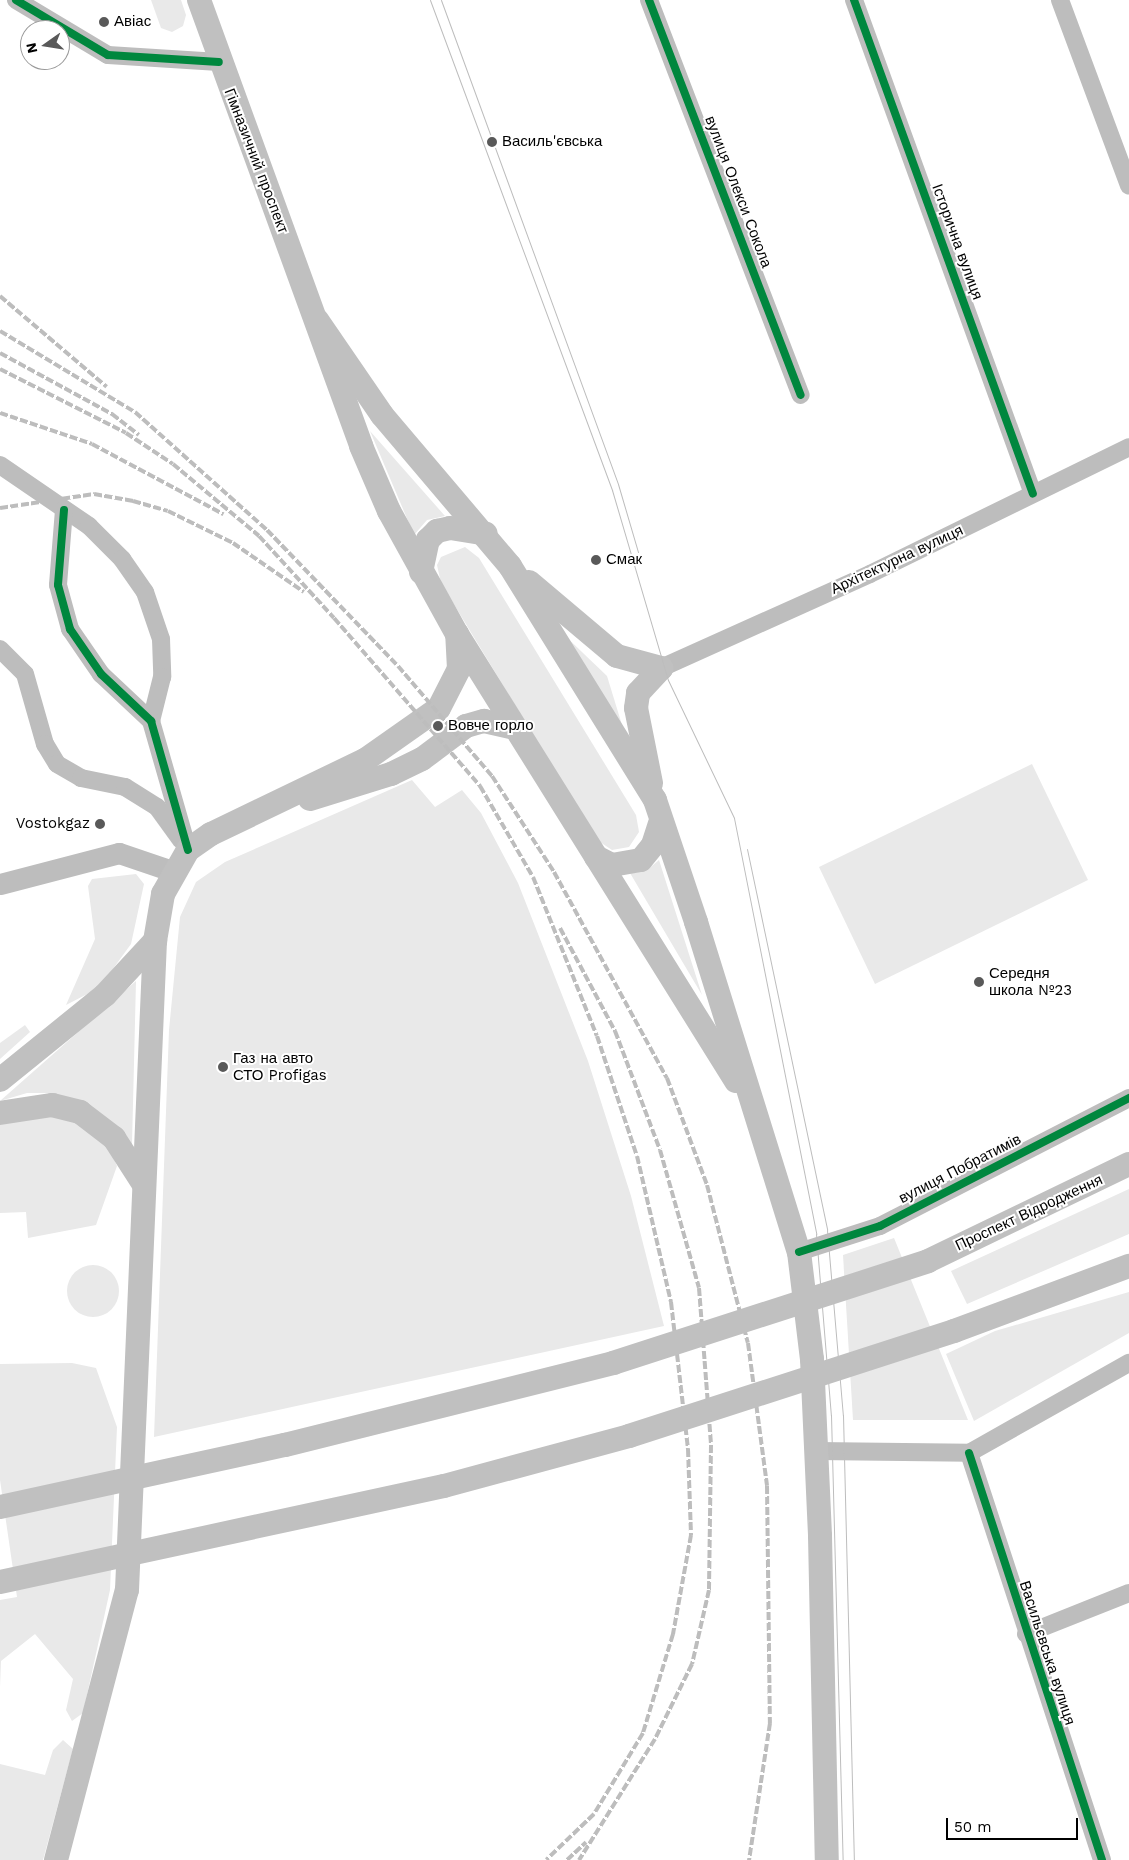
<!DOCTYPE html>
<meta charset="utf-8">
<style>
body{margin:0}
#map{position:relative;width:1129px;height:1860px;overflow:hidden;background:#fff;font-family:"Work Sans",sans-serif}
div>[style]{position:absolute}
.green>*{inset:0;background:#e9e9e9}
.round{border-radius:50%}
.minor>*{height:18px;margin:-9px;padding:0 9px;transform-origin:9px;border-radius:9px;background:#bdbdbd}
.tertiary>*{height:21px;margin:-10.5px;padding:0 10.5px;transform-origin:10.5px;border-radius:10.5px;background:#bdbdbd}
.secondary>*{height:24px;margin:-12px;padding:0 12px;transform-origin:12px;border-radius:12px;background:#c0c0c0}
.tram>*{height:1px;margin:-0.5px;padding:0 0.5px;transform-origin:0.5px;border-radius:0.5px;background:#bdbdbd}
.rail>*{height:4px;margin-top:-2px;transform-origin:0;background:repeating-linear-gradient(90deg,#bdbdbd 0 8px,transparent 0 10.5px)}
.secondary-bridge>*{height:24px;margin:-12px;padding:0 12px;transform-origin:12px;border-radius:12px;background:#c0c0c0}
.cycleway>*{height:8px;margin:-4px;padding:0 4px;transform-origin:4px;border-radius:4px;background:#00873e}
.dots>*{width:14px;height:14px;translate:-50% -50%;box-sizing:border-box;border:2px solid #fff;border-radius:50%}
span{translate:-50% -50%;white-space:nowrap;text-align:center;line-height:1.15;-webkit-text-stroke:4px #fff;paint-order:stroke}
.poi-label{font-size:15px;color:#000}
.left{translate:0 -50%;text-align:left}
.right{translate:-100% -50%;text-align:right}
.street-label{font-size:15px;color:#000}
.north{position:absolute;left:20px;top:20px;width:50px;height:50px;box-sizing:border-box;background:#fff;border:1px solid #999;border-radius:50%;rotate:257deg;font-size:14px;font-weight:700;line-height:20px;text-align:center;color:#000}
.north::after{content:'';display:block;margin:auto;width:18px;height:22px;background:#595959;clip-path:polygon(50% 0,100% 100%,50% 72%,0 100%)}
.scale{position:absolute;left:946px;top:1818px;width:132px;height:22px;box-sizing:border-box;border:2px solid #000;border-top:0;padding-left:6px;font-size:15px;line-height:18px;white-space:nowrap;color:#000;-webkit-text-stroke:4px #fff;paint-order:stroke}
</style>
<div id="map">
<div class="green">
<div style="clip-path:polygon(151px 0,181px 0,186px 15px,183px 26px,172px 32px,161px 28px)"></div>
<div style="clip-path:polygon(370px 431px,445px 516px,427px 520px,414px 535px)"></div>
<div style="clip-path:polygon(465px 547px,479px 558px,636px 815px,639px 832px,629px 847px,612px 850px,597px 840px,441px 583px,437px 565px,441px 557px)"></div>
<div style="clip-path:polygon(558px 629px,607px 676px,626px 738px)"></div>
<div style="clip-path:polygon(1032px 764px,1088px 880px,875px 984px,819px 867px)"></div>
<div style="clip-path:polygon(412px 780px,435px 807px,462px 790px,481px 813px,518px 883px,588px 1061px,631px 1196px,664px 1326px,154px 1437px,169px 1030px,180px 917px,196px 882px,225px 862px)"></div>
<div style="clip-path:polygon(659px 860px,702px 995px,630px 873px,646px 871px)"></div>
<div style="clip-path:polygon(136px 874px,144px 884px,131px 944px,99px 988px,66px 1005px,95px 939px,88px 886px,92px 879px)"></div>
<div style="clip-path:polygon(136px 981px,132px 1145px,83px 1103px,53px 1093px,27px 1093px,0 1101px)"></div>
<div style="clip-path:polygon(25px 1025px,30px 1032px,0 1059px,0 1043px)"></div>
<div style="clip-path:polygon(32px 1113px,74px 1121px,109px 1148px,117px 1166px,96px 1225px,28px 1238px,26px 1212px,0 1213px,0 1122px)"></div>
<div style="clip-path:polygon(1129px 1189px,1129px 1234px,967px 1304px,951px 1271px)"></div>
<div style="clip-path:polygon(894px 1238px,968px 1420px,853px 1420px,843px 1255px)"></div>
<div class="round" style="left:67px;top:1265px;width:52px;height:52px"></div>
<div style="clip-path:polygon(1129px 1292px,1129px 1333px,974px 1421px,946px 1354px,995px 1331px)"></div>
<div style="clip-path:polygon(0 1364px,72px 1363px,96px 1368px,117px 1427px,110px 1590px,83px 1713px,72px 1721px,66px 1710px,73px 1679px,35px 1634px,1px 1661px,0 1687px,0 1600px,17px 1597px,0 1480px)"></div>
<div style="clip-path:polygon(63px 1740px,73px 1749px,43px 1860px,0 1860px,0 1764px,45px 1775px,53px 1750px)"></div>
</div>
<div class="minor">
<div style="left:16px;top:0;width:107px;rotate:30.9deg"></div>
<div style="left:108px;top:55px;width:111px;rotate:3.6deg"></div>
<div style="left:649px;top:0;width:423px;rotate:69deg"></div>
<div style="left:854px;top:0;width:525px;rotate:70.08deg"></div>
<div style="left:1060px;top:0;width:198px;rotate:69.6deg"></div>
<div style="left:0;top:465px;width:108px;rotate:34.4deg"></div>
<div style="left:89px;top:526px;width:47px;rotate:45deg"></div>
<div style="left:122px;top:559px;width:40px;rotate:55.1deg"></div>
<div style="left:145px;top:592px;width:50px;rotate:71.2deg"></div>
<div style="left:161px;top:639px;width:38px;rotate:88deg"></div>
<div style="left:162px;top:677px;width:45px;rotate:104deg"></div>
<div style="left:64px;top:510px;width:75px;rotate:94.6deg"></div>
<div style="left:58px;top:585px;width:46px;rotate:74.7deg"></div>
<div style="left:70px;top:629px;width:55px;rotate:55.4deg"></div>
<div style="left:101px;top:674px;width:69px;rotate:43.2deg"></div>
<div style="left:151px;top:721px;width:134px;rotate:74deg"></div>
<div style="left:0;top:649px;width:35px;rotate:45deg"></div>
<div style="left:25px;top:674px;width:73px;rotate:74.1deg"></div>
<div style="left:45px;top:744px;width:23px;rotate:59deg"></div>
<div style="left:57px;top:764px;width:28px;rotate:30deg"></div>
<div style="left:81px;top:778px;width:45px;rotate:11.6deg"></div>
<div style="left:125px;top:787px;width:38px;rotate:32deg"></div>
<div style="left:157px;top:807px;width:41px;rotate:54deg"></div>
<div style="left:661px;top:668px;width:229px;rotate:-24.2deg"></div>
<div style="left:870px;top:574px;width:288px;rotate:-26.1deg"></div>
<div style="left:799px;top:1252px;width:85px;rotate:-17.8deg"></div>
<div style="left:880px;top:1226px;width:280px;rotate:-27.2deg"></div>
<div style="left:816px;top:1451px;width:153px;rotate:0.7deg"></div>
<div style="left:969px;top:1453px;width:184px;rotate:-29.4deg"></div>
<div style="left:969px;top:1453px;width:428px;rotate:71.9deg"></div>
<div style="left:1026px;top:1634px;width:111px;rotate:-21.7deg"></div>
</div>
<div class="tertiary">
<div style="left:0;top:884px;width:123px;rotate:-14.6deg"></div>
<div style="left:119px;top:853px;width:56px;rotate:18.8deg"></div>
</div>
<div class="secondary">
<div style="left:199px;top:0;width:475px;rotate:70deg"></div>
<div style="left:361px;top:446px;width:71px;rotate:66.7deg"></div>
<div style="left:389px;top:511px;width:141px;rotate:61.1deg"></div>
<div style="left:457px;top:634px;width:527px;rotate:58.03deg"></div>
<div style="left:317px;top:320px;width:115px;rotate:55.6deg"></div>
<div style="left:382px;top:415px;width:198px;rotate:49.7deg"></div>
<div style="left:510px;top:566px;width:275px;rotate:58.2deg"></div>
<div style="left:655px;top:800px;width:129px;rotate:71.4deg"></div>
<div style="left:696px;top:922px;width:346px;rotate:72.7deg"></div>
<div style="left:799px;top:1252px;width:108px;rotate:83.1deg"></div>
<div style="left:812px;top:1359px;width:177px;rotate:87.4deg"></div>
<div style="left:820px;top:1536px;width:324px;rotate:88.8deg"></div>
<div style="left:421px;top:572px;width:33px;rotate:-78deg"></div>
<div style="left:428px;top:540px;width:13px;rotate:-45deg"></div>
<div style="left:437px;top:531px;width:13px;rotate:-13deg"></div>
<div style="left:450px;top:528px;width:36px;rotate:9deg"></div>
<div style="left:529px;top:582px;width:115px;rotate:40.1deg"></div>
<div style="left:617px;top:656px;width:46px;rotate:15.3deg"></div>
<div style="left:651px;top:783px;width:76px;rotate:-101.3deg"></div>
<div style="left:636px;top:708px;width:15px;rotate:-82deg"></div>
<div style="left:638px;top:693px;width:34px;rotate:-47deg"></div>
<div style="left:310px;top:799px;width:85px;rotate:-17.2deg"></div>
<div style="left:391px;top:774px;width:34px;rotate:-26deg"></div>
<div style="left:422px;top:759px;width:55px;rotate:-36.9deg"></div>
<div style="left:466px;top:726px;width:19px;rotate:-16deg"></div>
<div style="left:484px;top:721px;width:32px;rotate:13deg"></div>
<div style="left:596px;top:857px;width:18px;rotate:27deg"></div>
<div style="left:612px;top:865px;width:29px;rotate:-10deg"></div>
<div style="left:641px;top:860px;width:19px;rotate:-51deg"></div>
<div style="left:653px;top:845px;width:22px;rotate:-72deg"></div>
<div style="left:0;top:1080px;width:135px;rotate:-39deg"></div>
<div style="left:105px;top:995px;width:74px;rotate:-47.2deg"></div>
<div style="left:0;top:1113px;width:53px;rotate:-8.7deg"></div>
<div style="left:52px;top:1105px;width:29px;rotate:14deg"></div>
<div style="left:80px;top:1112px;width:43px;rotate:37.4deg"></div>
<div style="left:114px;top:1138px;width:54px;rotate:57.2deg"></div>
<div style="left:928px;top:1261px;width:223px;rotate:-25.8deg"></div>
<div style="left:954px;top:1331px;width:187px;rotate:-20.4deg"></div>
<div style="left:56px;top:1860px;width:279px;rotate:-75.3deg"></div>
<div style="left:127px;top:1590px;width:650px;rotate:-87.53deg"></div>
<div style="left:155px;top:941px;width:48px;rotate:-80.3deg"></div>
<div style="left:163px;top:894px;width:51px;rotate:-60.4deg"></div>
<div style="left:188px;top:850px;width:28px;rotate:-35deg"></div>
<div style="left:211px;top:834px;width:171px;rotate:-25.7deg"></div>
<div style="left:365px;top:760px;width:90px;rotate:-35.1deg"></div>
<div style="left:439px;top:708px;width:44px;rotate:-62.9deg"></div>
<div style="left:459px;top:669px;width:35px;rotate:-93deg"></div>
</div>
<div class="tram">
<div style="left:430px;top:0;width:523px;rotate:69.62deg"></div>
<div style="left:612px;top:490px;width:198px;rotate:73.6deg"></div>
<div style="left:668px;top:680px;width:153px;rotate:64.4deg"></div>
<div style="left:734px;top:818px;width:424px;rotate:78.8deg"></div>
<div style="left:816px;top:1234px;width:182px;rotate:85.3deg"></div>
<div style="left:831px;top:1415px;width:445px;rotate:88.5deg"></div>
<div style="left:441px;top:0;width:515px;rotate:69.91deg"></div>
<div style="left:618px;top:484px;width:71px;rotate:73.6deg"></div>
<div style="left:747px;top:849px;width:389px;rotate:78.1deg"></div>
<div style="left:827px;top:1230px;width:186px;rotate:85.1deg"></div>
<div style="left:843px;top:1415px;width:445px;rotate:88.6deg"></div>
</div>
<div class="rail">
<div style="left:0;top:296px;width:140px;rotate:40.4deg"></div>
<div style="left:0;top:331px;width:157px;rotate:31deg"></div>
<div style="left:135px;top:412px;width:177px;rotate:41.8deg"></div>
<div style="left:267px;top:530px;width:189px;rotate:46.1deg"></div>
<div style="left:398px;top:666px;width:145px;rotate:49.5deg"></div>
<div style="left:492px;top:776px;width:114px;rotate:57.1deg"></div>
<div style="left:554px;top:872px;width:235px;rotate:61.3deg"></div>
<div style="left:667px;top:1078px;width:114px;rotate:69.5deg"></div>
<div style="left:707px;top:1185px;width:163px;rotate:75.5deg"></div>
<div style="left:748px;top:1343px;width:144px;rotate:82.4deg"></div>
<div style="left:767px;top:1486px;width:237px;rotate:89.3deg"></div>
<div style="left:770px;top:1723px;width:139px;rotate:98.7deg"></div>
<div style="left:0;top:353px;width:128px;rotate:28.6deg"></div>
<div style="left:112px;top:414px;width:34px;rotate:38deg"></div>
<div style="left:0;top:369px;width:141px;rotate:26.9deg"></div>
<div style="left:126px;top:433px;width:56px;rotate:33.4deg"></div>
<div style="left:173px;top:464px;width:112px;rotate:39.9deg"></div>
<div style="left:259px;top:536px;width:111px;rotate:47.6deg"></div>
<div style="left:334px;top:618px;width:223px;rotate:49deg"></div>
<div style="left:480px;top:786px;width:105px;rotate:59.8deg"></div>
<div style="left:533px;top:877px;width:171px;rotate:68.1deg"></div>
<div style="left:597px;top:1036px;width:126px;rotate:71.6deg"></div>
<div style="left:637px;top:1156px;width:150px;rotate:76.9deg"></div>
<div style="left:671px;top:1302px;width:148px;rotate:83.4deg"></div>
<div style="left:688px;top:1449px;width:86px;rotate:88deg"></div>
<div style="left:691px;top:1535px;width:101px;rotate:100.3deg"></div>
<div style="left:673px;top:1634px;width:103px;rotate:106.9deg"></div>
<div style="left:643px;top:1733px;width:95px;rotate:121.2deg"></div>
<div style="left:594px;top:1814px;width:66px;rotate:136.2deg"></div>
<div style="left:0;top:413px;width:97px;rotate:18.6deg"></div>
<div style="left:92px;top:444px;width:149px;rotate:28.1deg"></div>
<div style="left:0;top:508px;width:95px;rotate:-8.5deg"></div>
<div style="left:94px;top:494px;width:40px;rotate:10deg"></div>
<div style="left:133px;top:501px;width:36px;rotate:16deg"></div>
<div style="left:168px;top:511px;width:72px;rotate:26.2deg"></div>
<div style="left:233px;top:543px;width:86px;rotate:34.6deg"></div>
<div style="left:560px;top:928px;width:117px;rotate:61.9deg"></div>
<div style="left:615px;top:1031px;width:127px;rotate:69.3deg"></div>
<div style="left:660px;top:1150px;width:143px;rotate:74.2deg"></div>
<div style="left:699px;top:1288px;width:157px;rotate:85.6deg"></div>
<div style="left:711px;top:1445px;width:145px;rotate:90.8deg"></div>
<div style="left:709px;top:1590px;width:76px;rotate:102.9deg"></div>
<div style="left:692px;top:1664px;width:84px;rotate:116.3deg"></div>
<div style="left:655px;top:1739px;width:143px;rotate:122.1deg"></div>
<div style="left:567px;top:1860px;width:26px;rotate:-43deg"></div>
</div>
<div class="secondary-bridge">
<div style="left:0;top:1507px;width:292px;rotate:-12.3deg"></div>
<div style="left:285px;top:1445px;width:338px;rotate:-14deg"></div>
<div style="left:613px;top:1363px;width:331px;rotate:-17.9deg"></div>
<div style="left:0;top:1582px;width:454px;rotate:-12.2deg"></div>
<div style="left:444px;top:1486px;width:192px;rotate:-15.1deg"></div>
<div style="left:629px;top:1436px;width:342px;rotate:-17.9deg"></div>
</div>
<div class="cycleway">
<div style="left:16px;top:0;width:107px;rotate:30.9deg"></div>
<div style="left:108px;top:55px;width:111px;rotate:3.6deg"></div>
<div style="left:649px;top:0;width:423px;rotate:69deg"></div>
<div style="left:854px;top:0;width:525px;rotate:70.08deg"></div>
<div style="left:64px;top:510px;width:75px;rotate:94.6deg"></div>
<div style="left:58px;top:585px;width:46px;rotate:74.7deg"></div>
<div style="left:70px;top:629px;width:55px;rotate:55.4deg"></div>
<div style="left:101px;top:674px;width:69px;rotate:43.2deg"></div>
<div style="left:151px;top:721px;width:134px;rotate:74deg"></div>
<div style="left:799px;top:1252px;width:85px;rotate:-17.8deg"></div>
<div style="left:880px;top:1226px;width:280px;rotate:-27.2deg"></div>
<div style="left:969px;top:1453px;width:428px;rotate:71.9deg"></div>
</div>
<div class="dots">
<div style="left:104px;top:22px;background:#595959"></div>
<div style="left:492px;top:142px;background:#595959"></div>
<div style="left:596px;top:560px;background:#595959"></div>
<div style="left:438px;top:726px;background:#595959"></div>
<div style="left:100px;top:824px;background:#595959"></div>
<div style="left:979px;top:982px;background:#595959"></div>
<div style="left:223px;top:1067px;background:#595959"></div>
</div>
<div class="poi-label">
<span class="left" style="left:114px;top:22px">Авіас</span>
<span class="left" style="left:502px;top:142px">Василь'євська</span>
<span class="left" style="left:606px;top:560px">Смак</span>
<span class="left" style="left:448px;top:726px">Вовче горло</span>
<span class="right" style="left:90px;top:824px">Vostokgaz</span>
<span class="left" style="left:989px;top:982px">Середня<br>школа №23</span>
<span class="left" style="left:233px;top:1067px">Газ на авто<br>СТО Profigas</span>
</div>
<div class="street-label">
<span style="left:256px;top:161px;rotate:69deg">Гімназичний проспект</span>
<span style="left:738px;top:192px;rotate:69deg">вулиця Олекси Сокола</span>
<span style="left:957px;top:242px;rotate:70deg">Історична вулиця</span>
<span style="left:897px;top:560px;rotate:-25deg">Архітектурна вулиця</span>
<span style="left:960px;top:1169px;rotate:-27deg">вулиця Побратимів</span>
<span style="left:1029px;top:1213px;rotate:-25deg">Проспект Відродження</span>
<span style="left:1047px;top:1653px;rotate:72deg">Васильєвська вулиця</span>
</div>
<div class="north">N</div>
<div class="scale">50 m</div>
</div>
